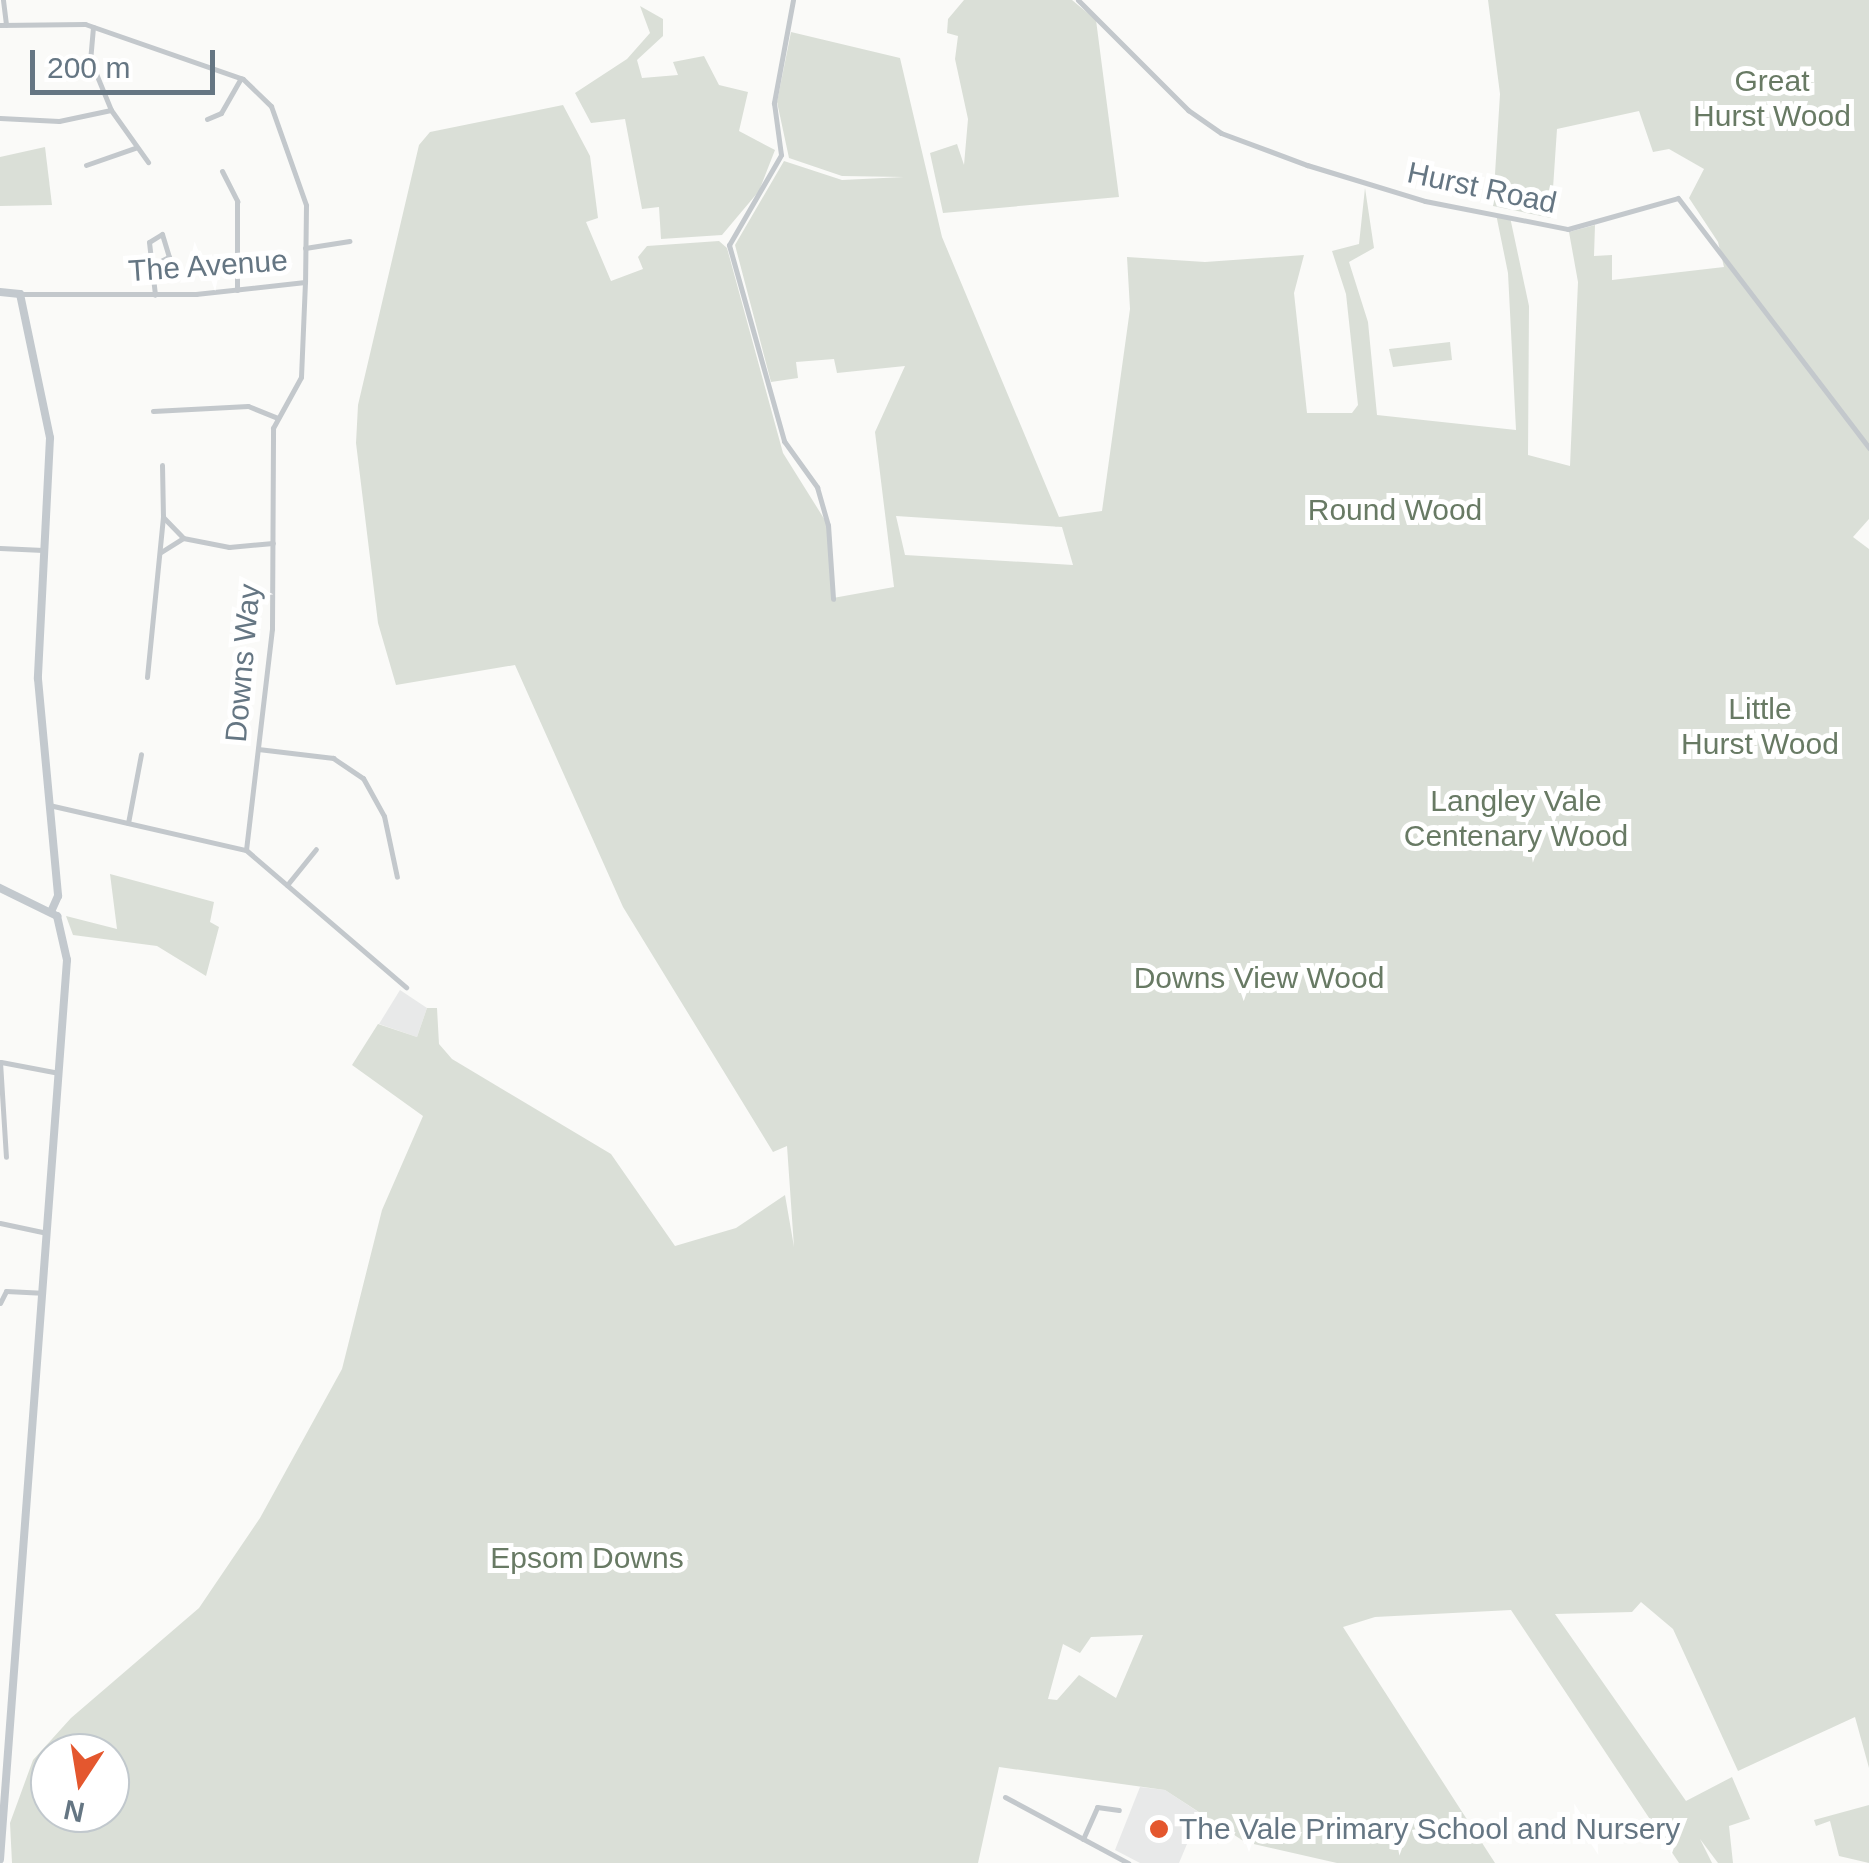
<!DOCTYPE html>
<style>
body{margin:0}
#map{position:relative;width:1869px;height:1863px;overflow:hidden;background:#fafaf8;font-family:Helvetica,sans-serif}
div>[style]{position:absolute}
.built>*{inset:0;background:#e8e9e9}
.green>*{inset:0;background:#dadfd7}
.street>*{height:5px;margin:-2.5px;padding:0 2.5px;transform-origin:2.5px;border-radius:2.5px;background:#c3c8cc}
.secondary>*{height:8px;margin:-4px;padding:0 4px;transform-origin:4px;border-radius:4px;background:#c3c9ce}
.dots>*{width:28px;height:28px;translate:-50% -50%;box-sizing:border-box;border:5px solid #fff;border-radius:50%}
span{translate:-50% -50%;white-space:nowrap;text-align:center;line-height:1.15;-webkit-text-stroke:10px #fff;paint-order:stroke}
.park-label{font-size:30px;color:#687a64}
.street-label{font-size:30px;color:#657683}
.poi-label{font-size:30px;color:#657683}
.left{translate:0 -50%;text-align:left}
.north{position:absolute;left:30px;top:1733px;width:100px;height:100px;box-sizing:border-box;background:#fff;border:2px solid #c1c8cd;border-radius:50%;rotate:192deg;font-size:28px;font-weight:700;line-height:40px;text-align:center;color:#657683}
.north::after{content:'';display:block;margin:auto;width:35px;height:45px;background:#e4572e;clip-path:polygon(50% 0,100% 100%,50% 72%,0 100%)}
.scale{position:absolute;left:30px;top:50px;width:185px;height:45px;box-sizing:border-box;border:5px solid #657683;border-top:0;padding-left:12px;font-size:30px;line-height:35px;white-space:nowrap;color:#657683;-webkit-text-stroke:8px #fff;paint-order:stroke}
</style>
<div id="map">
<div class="built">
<div style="clip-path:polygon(400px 990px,427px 1008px,417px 1037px,379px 1024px)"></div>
<div style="clip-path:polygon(1140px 1787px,1165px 1790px,1200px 1813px,1179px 1863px,1140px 1863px,1115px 1850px)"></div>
</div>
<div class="green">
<div style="clip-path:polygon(964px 0,1072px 0,1096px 20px,1119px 197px,943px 213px,930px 153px,957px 144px,964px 165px,968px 119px,955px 59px,958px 36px,947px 33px,948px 19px)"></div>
<div style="clip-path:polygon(evenodd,1488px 0,1869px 0,1869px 519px,1853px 537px,1869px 549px,1869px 1768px,1855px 1717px,1738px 1771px,1673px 1629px,1641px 1602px,1632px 1612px,1555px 1614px,1686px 1801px,1732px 1777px,1750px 1819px,1729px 1826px,1733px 1863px,1718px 1863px,1700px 1839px,1712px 1863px,1679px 1863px,1511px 1610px,1375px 1617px,1343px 1627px,1495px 1863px,1337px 1863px,1245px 1842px,1165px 1790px,999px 1767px,978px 1863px,12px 1863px,10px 1823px,33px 1760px,71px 1718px,199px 1608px,260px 1518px,342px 1369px,382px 1210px,423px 1116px,352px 1065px,378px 1024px,417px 1037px,427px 1008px,437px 1008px,439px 1044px,452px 1059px,611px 1154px,675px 1246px,736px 1228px,785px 1195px,794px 1247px,787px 1146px,773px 1152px,623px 907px,515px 665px,396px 685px,378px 623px,356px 443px,358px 405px,419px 145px,430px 132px,563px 105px,590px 156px,598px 218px,586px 222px,611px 281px,643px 269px,638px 257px,647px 246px,719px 241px,727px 248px,783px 453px,828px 525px,833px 598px,894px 587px,875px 432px,905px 366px,837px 373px,834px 359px,796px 362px,798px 378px,771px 382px,735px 245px,784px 161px,842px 180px,904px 177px,842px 176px,789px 158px,777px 102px,791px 32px,900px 58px,942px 237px,1059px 517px,1102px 511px,1130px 309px,1127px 257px,1205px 262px,1304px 255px,1294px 293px,1307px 413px,1352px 413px,1358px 405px,1346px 294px,1332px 251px,1359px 244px,1365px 188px,1374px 248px,1349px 262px,1368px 322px,1377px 415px,1516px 430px,1508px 273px,1496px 214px,1510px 217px,1529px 306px,1528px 455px,1570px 466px,1578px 282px,1569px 232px,1595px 225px,1594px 256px,1612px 255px,1612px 280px,1724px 267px,1718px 242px,1689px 198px,1704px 169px,1669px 149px,1653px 152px,1639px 111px,1557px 129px,1551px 218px,1493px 206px,1500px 94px,1488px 0,896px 516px,1062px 527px,1073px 565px,905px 555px,896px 516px,1488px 0,1143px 1635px,1116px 1698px,1079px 1675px,1057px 1700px,1048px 1699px,1063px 1644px,1080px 1653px,1091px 1637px,1143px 1635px,1488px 0,50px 1753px,110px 1753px,110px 1813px,50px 1813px,50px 1753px)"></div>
<div style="clip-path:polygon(640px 6px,663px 19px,663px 36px,637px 60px,642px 78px,678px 75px,673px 62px,704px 56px,719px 85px,748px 92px,739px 131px,775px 150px,759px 191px,722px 235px,661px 239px,659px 207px,642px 209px,625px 119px,591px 123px,575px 93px,627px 59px,650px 33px)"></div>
<div style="clip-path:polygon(45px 147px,52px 205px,0 206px,0 157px)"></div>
<div style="clip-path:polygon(1450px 342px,1452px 360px,1393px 367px,1389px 349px)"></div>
<div style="clip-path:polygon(110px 874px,214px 902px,210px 922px,219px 927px,206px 976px,157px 946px,73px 935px,66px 916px,117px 929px)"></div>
<div style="clip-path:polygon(1869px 1805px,1869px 1863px,1839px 1856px,1830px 1821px,1816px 1826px,1814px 1820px)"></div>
</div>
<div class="street">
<div style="left:3px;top:0;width:25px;rotate:83deg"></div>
<div style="left:793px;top:0;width:105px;rotate:100.5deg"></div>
<div style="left:774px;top:103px;width:52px;rotate:82.3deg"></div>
<div style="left:781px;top:155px;width:104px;rotate:120deg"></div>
<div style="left:729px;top:245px;width:204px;rotate:74.3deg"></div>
<div style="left:784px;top:441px;width:57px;rotate:54.3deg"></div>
<div style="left:817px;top:487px;width:40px;rotate:74deg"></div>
<div style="left:828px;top:525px;width:74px;rotate:86.1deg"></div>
<div style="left:1078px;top:0;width:156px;rotate:45deg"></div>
<div style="left:1188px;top:110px;width:40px;rotate:34.9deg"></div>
<div style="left:1221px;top:133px;width:92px;rotate:20.4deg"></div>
<div style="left:1307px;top:165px;width:123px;rotate:17deg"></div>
<div style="left:1425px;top:201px;width:146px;rotate:11.1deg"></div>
<div style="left:1568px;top:229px;width:114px;rotate:-15.7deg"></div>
<div style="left:1678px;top:198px;width:315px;rotate:52.6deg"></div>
<div style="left:0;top:25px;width:85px;rotate:-0.7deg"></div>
<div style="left:85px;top:24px;width:167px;rotate:19.2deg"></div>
<div style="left:243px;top:79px;width:39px;rotate:44deg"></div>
<div style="left:271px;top:106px;width:105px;rotate:70.5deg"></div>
<div style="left:306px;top:205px;width:77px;rotate:90.7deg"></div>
<div style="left:305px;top:282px;width:110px;rotate:173.7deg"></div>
<div style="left:196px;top:294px;width:176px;rotate:180deg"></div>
<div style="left:93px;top:27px;width:32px;rotate:95deg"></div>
<div style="left:90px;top:59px;width:55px;rotate:67.6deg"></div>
<div style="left:111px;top:110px;width:64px;rotate:54.6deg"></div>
<div style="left:0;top:118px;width:59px;rotate:2.9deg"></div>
<div style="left:59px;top:121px;width:53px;rotate:-11.9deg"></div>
<div style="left:207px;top:119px;width:15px;rotate:-23deg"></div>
<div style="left:221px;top:113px;width:40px;rotate:-60.3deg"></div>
<div style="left:86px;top:165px;width:52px;rotate:-19.1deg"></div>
<div style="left:222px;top:171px;width:34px;rotate:63deg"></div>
<div style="left:237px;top:201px;width:89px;rotate:90deg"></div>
<div style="left:305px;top:248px;width:45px;rotate:-9deg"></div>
<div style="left:153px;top:265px;width:18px;rotate:-27deg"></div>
<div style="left:169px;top:257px;width:24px;rotate:-107deg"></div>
<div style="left:162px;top:234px;width:15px;rotate:148deg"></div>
<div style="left:149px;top:242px;width:53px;rotate:83.5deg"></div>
<div style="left:153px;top:411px;width:95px;rotate:-3deg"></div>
<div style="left:248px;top:406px;width:31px;rotate:22deg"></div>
<div style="left:162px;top:465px;width:52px;rotate:88.9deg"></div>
<div style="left:163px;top:517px;width:29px;rotate:46deg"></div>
<div style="left:183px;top:538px;width:47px;rotate:11.1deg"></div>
<div style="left:229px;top:547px;width:44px;rotate:-5.2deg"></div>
<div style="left:0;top:548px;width:43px;rotate:2.7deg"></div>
<div style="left:161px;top:552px;width:26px;rotate:-32deg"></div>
<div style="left:147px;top:677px;width:161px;rotate:-84.3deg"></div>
<div style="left:258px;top:749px;width:76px;rotate:6.8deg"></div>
<div style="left:333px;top:758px;width:36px;rotate:34deg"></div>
<div style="left:363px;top:778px;width:43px;rotate:61.1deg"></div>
<div style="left:384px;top:816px;width:62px;rotate:78deg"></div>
<div style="left:49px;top:805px;width:202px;rotate:12.9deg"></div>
<div style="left:246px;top:850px;width:223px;rotate:-83.3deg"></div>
<div style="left:272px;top:629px;width:201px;rotate:-89.7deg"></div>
<div style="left:273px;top:428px;width:58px;rotate:-61.2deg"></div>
<div style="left:301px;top:377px;width:95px;rotate:-87.6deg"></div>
<div style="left:128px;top:823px;width:70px;rotate:-79.3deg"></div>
<div style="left:246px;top:850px;width:211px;rotate:40.6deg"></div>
<div style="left:287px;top:885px;width:46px;rotate:-51.1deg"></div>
<div style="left:0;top:1062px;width:95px;rotate:86.4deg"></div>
<div style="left:1px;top:1062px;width:59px;rotate:10.7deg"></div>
<div style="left:0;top:1223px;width:48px;rotate:12deg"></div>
<div style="left:0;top:1303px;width:13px;rotate:-63deg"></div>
<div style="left:6px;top:1291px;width:35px;rotate:3deg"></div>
<div style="left:1005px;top:1797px;width:140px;rotate:28.2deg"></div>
<div style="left:1083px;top:1839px;width:35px;rotate:-66deg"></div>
<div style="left:1097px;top:1807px;width:22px;rotate:8deg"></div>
</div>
<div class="secondary">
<div style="left:0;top:292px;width:20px;rotate:6deg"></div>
<div style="left:20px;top:294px;width:147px;rotate:78.2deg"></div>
<div style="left:50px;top:438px;width:241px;rotate:92.9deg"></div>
<div style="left:38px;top:679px;width:218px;rotate:84.7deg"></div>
<div style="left:58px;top:896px;width:17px;rotate:114deg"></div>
<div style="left:0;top:888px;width:64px;rotate:26.2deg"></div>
<div style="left:57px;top:916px;width:45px;rotate:77.2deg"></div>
<div style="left:67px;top:960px;width:902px;rotate:94.26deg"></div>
</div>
<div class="dots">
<div style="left:1159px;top:1829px;background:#e4572e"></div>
</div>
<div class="park-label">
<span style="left:1772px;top:98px">Great<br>Hurst Wood</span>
<span style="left:1395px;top:510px">Round Wood</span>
<span style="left:1760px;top:726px">Little<br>Hurst Wood</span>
<span style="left:1516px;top:818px">Langley Vale<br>Centenary Wood</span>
<span style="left:1259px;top:978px">Downs View Wood</span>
<span style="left:587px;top:1558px">Epsom Downs</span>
</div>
<div class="street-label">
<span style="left:1482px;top:188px;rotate:12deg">Hurst Road</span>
<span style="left:208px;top:266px;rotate:-4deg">The Avenue</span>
<span style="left:243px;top:663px;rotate:-85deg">Downs Way</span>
</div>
<div class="poi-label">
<span class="left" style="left:1179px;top:1829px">The Vale Primary School and Nursery</span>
</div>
<div class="north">N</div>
<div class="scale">200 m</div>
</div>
